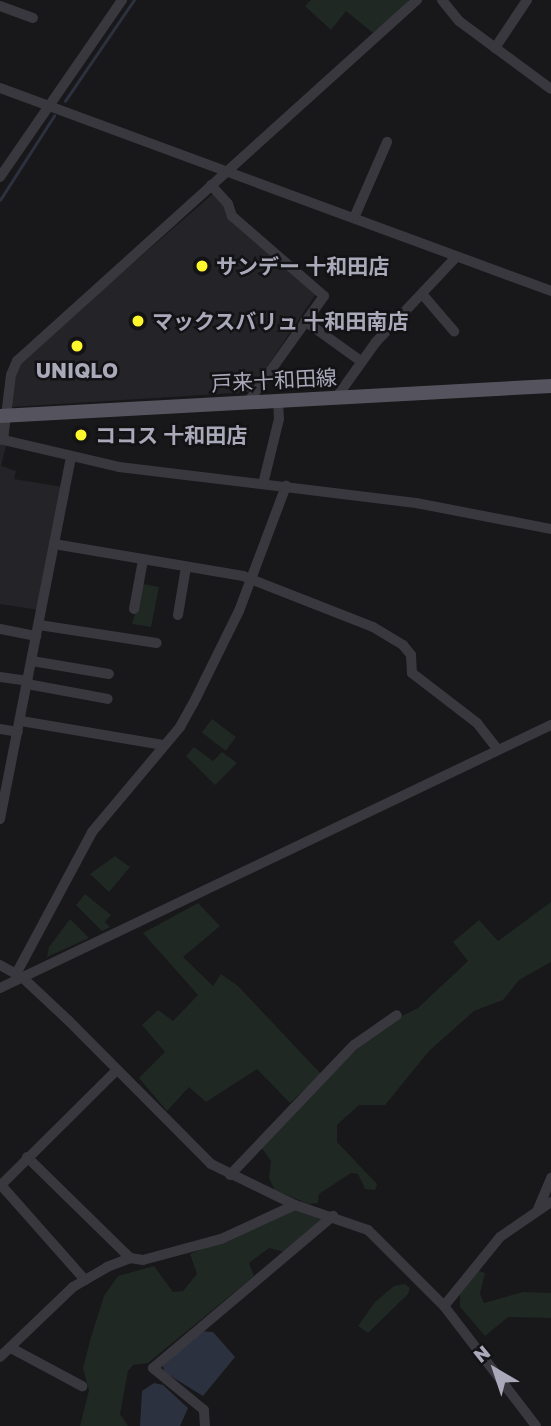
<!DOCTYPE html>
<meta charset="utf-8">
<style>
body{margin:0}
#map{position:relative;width:551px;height:1426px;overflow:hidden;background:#18171a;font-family:"Golos Text","Noto Sans JP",sans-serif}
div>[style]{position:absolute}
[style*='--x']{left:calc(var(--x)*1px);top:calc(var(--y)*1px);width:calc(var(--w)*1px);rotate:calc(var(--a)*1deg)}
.built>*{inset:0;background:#242327}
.green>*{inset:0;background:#1f2823;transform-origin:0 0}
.water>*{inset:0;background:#2c313f}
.stream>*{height:2.5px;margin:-1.25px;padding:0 1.25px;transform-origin:1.25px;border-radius:1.25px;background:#2c313f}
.minor>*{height:10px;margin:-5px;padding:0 5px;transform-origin:5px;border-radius:5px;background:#39383f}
.major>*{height:14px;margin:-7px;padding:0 7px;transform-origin:7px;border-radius:7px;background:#55545e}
.dots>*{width:19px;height:19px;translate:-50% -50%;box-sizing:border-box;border:4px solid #131215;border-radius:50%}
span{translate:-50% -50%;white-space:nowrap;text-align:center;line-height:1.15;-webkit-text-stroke:5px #131215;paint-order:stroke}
.poi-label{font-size:21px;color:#a9a9ba;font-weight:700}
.left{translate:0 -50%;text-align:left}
.street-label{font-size:21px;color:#a9a9ba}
.north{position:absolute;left:460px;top:1335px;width:70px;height:70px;-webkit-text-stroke:5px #131215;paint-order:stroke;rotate:321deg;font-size:19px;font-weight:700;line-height:28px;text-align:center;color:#a9a9ba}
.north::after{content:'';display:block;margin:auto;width:24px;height:32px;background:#a9a9ba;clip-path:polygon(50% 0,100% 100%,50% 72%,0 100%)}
</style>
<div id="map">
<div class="built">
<div style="clip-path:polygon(215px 192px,316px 294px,250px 392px,11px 407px,18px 363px)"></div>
<div style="clip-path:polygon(0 444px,6px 446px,1px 466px,16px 471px,14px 479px,63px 487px,39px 610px,0 604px)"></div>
</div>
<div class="green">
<div style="clip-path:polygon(311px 0,408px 0,409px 2px,373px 33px,346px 11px,331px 30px,305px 6px)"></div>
<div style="clip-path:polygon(143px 584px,159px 587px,151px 627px,132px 624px)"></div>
<div style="left:212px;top:719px;width:30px;height:17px;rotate:37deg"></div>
<div style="clip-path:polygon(194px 747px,213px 761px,222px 752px,237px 763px,215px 785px,186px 756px)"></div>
<div style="clip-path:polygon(115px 856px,130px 867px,109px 892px,90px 874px)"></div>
<div style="clip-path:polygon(85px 894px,111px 915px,105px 922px,110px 927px,102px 931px,76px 905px)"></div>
<div style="clip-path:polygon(551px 902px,551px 962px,519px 980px,503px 1000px,474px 1011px,429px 1051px,385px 1105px,359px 1105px,337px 1125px,337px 1142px,377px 1184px,375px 1190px,365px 1189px,358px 1174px,351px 1173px,319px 1194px,318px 1203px,308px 1204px,275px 1190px,269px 1178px,271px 1161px,259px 1144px,380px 1027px,418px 1008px,468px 961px,453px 942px,479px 920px,498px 941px)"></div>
<div style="clip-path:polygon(198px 903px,220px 926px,183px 957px,213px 986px,221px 974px,238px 986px,321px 1074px,290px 1103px,257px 1069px,206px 1102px,189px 1087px,167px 1111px,139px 1078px,165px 1052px,142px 1025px,158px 1010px,173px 1021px,198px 995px,143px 933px)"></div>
<div style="clip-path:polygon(70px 919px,89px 938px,47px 957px,49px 947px)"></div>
<div style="clip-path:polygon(295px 1210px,323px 1220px,284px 1252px,269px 1248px,249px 1263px,254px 1276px,148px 1363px,133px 1365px,128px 1371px,120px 1414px,128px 1426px,80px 1426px,89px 1390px,83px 1368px,91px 1337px,104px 1296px,118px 1276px,154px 1266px,173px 1292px,183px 1291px,197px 1274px,190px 1254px)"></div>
<div style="clip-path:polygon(476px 1270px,485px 1273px,480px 1294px,484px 1303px,523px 1292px,551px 1293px,551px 1318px,508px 1317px,485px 1336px,460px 1307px,460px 1294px)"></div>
<div style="clip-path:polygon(405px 1284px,410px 1288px,408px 1294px,368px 1333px,358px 1326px,375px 1302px,394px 1286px)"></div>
</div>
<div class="water">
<div style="clip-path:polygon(201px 1331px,213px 1332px,235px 1357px,203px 1396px,164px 1372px,163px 1366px)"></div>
<div style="clip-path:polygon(154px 1383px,163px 1385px,188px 1408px,180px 1426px,140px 1426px,142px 1391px)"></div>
</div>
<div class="stream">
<div style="--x:65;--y:101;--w:122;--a:-55.7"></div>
<div style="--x:0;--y:200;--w:100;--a:-57.3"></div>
</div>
<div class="minor">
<div style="--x:442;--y:0;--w:27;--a:51"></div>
<div style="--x:459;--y:21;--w:114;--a:36.5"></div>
<div style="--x:0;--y:6;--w:35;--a:20"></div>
<div style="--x:495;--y:48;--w:58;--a:-56.3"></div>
<div style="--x:0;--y:88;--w:587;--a:20.22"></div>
<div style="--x:0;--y:177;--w:215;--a:-55.4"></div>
<div style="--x:211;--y:185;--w:25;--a:48"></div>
<div style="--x:228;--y:204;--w:13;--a:72"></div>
<div style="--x:232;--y:216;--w:122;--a:41"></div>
<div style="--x:324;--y:296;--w:130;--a:125.6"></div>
<div style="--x:354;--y:218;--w:83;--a:-66.5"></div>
<div style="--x:423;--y:295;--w:48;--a:49.3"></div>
<div style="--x:305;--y:321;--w:70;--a:35.7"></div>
<div style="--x:336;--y:398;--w:69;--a:-54.5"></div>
<div style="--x:376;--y:342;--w:117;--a:-46.7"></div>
<div style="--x:0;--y:439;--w:122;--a:13.2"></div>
<div style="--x:119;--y:467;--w:299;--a:6.9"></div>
<div style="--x:416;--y:503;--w:137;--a:10.9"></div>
<div style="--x:3;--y:440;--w:65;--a:-83"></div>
<div style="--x:11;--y:375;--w:15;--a:-67"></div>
<div style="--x:17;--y:361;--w:539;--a:-42.07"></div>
<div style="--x:263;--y:484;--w:67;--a:-76.2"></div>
<div style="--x:279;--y:419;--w:18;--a:-93"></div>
<div style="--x:54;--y:544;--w:192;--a:9.6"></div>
<div style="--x:243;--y:576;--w:140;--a:21.4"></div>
<div style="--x:373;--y:627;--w:35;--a:31"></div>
<div style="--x:403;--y:645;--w:13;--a:51"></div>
<div style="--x:411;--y:655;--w:18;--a:87"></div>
<div style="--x:412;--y:673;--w:82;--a:37.6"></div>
<div style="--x:477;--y:723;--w:34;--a:52"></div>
<div style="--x:134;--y:609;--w:50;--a:-79.6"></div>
<div style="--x:178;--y:615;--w:49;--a:-80.5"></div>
<div style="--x:39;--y:625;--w:119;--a:8.7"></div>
<div style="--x:0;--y:629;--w:37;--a:11"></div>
<div style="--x:32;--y:661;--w:78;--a:9.6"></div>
<div style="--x:0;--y:677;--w:28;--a:8"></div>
<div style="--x:27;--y:684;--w:82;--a:10.5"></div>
<div style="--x:21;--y:721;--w:144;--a:9.6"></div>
<div style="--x:0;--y:729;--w:18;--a:9"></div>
<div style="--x:0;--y:819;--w:369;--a:-78.9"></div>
<div style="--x:0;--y:965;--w:25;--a:29"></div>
<div style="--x:22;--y:977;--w:63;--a:43.1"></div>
<div style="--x:68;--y:1020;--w:203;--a:45.2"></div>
<div style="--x:211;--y:1164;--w:93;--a:26"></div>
<div style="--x:295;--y:1205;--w:77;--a:18.9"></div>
<div style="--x:368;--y:1230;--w:107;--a:45"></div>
<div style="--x:444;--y:1306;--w:151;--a:52.5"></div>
<div style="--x:16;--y:974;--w:161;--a:-61.8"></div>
<div style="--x:92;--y:832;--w:137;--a:-50"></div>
<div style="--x:180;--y:727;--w:26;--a:-61"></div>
<div style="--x:193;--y:704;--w:104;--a:-63.7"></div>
<div style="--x:239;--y:611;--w:134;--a:-69.4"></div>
<div style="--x:0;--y:988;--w:611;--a:-25.52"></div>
<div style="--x:27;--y:1157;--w:144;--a:44.4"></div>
<div style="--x:230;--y:1175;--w:180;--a:-46.4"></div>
<div style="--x:354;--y:1045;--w:52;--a:-34.9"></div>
<div style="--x:1;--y:1185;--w:127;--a:48.5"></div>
<div style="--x:0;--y:1186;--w:165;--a:-44.8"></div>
<div style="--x:538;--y:1209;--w:34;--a:-67"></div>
<div style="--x:444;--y:1306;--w:89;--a:-50.9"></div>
<div style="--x:500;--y:1237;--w:62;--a:-34.5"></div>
<div style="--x:11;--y:1348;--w:81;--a:28.2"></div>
<div style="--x:0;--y:1357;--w:101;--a:-43.8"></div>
<div style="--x:73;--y:1287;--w:39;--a:-30"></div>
<div style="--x:107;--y:1267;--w:25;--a:-21"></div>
<div style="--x:130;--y:1258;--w:13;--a:9"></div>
<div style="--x:143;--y:1260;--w:81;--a:-15.1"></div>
<div style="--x:221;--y:1239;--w:81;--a:-24.7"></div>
<div style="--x:205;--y:1426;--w:16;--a:-94"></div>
<div style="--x:204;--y:1410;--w:66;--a:-140.5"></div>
<div style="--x:153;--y:1368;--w:236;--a:-40.2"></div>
</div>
<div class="major">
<div style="--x:0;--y:416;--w:552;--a:-3.12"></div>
</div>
<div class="dots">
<div style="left:202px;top:266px;background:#fdf62d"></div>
<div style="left:138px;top:321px;background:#fdf62d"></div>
<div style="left:77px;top:346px;background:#fdf62d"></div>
<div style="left:81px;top:435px;background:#fdf62d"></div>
</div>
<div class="poi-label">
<span class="left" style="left:216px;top:266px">サンデー 十和田店</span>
<span class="left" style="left:152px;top:321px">マックスバリュ 十和田南店</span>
<span style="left:77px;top:370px">UNIQLO</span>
<span class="left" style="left:95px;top:435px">ココス 十和田店</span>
</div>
<div class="street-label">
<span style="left:274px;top:380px;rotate:-3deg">戸来十和田線</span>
</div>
<div class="north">N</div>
</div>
